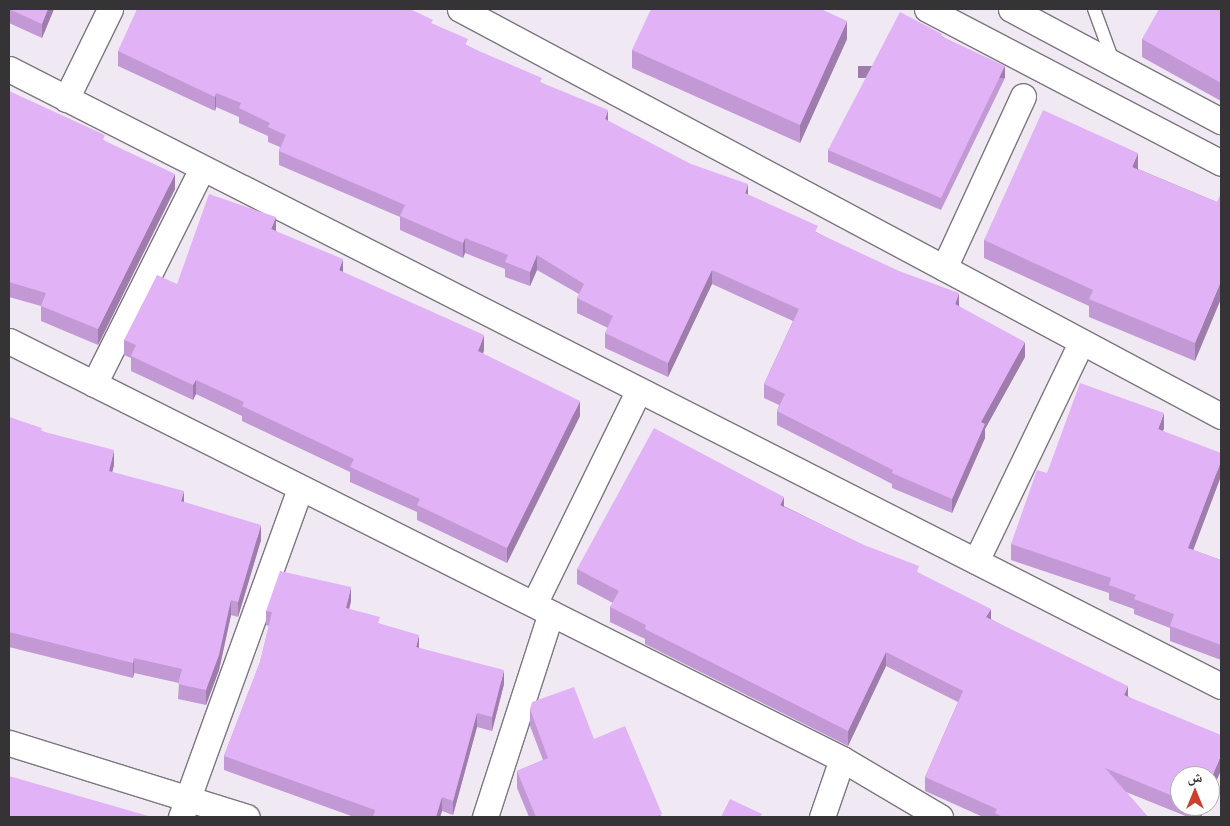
<!DOCTYPE html>
<meta charset="utf-8">
<style>
body{margin:0}
#map{position:relative;width:1230px;height:826px;overflow:hidden;background:#f0e9f3;font-family:Lato,"Noto Naskh Arabic",sans-serif}
div>[style]{position:absolute}
[style*='--x']{left:calc(var(--x)*1px);top:calc(var(--y)*1px);width:calc(var(--w)*1px);rotate:calc(var(--a)*1deg)}
.roads{filter:drop-shadow(1px 0 #7c767e) drop-shadow(-1px 0 #7c767e) drop-shadow(0 1px #7c767e) drop-shadow(0 -1px #7c767e)}
.lane>*{height:12px;margin:-6px;padding:0 6px;transform-origin:6px;border-radius:6px;background:#fff}
.street>*{height:25px;margin:-12.5px;padding:0 12.5px;transform-origin:12.5px;border-radius:12.5px;background:#fff}
.wall>*{inset:0;background:#c299d4}
.shaded-wall>*{inset:0;background:#9e7dac;transform-origin:0 0}
.building>*{inset:0;background:#e2b2f6}
span{translate:-50% -50%;white-space:nowrap;text-align:center;line-height:1.15;-webkit-text-stroke:4px #fff;paint-order:stroke}
.frame{position:absolute;inset:0;border:10px solid #363337;pointer-events:none}
.north{position:absolute;left:1170px;top:766px;width:50px;height:50px;box-sizing:border-box;background:#fff;border:1px solid #afadaf;border-radius:50%;rotate:0deg;font-size:14px;font-weight:700;line-height:20px;text-align:center;color:#363337}
.north::after{content:'';display:block;margin:auto;width:18px;height:22px;background:#cc3f2d;clip-path:polygon(50% 0,100% 100%,50% 72%,0 100%)}
</style>
<div id="map">
<div class="roads">
<div class="lane">
<div style="--x:1094;--y:9;--w:55;--a:69.9"></div>
</div>
<div class="street">
<div style="--x:460;--y:9;--w:863;--a:28.14"></div>
<div style="--x:927;--y:9;--w:332;--a:27.6"></div>
<div style="--x:1011;--y:9;--w:238;--a:28.1"></div>
<div style="--x:9;--y:69;--w:1360;--a:26.98"></div>
<div style="--x:66;--y:99;--w:100;--a:-63.9"></div>
<div style="--x:944;--y:268;--w:189;--a:-65.3"></div>
<div style="--x:9;--y:341;--w:932;--a:26.65"></div>
<div style="--x:842;--y:759;--w:114;--a:30.6"></div>
<div style="--x:94;--y:384;--w:241;--a:-63.4"></div>
<div style="--x:976;--y:561;--w:242;--a:-64.3"></div>
<div style="--x:534;--y:604;--w:238;--a:-63.9"></div>
<div style="--x:9;--y:743;--w:249;--a:17.3"></div>
<div style="--x:181;--y:817;--w:350;--a:-70.1"></div>
<div style="--x:485;--y:817;--w:214;--a:-72.1"></div>
<div style="--x:822;--y:817;--w:61;--a:-71"></div>
</div>
</div>
<div class="wall">
<div style="clip-path:polygon(9px 9px,54px 9px,42px 38px,9px 23px)"></div>
<div style="clip-path:polygon(1221px 9px,1221px 101px,1142px 57px,1142px 39px)"></div>
<div style="clip-path:polygon(433px 24px,468px 46px,542px 83px,608px 121px,748px 195px,818px 233px,959px 306px,1025px 357px,985px 429px,985px 438px,952px 513px,892px 488px,892px 484px,777px 425px,777px 411px,779px 405px,764px 398px,764px 384px,793px 321px,712px 284px,668px 377px,605px 348px,605px 333px,608px 328px,577px 313px,577px 298px,579px 294px,537px 270px,530px 286px,505px 277px,505px 269px,465px 253px,463px 258px,400px 230px,400px 217px,279px 165px,279px 151px,280px 147px,268px 142px,268px 136px,239px 123px,239px 117px,216px 107px,215px 111px,118px 66px,118px 51px)"></div>
<div style="clip-path:polygon(942px 36px,1005px 78px,941px 210px,828px 162px,828px 150px)"></div>
<div style="clip-path:polygon(847px 39px,800px 143px,632px 68px,632px 50px)"></div>
<div style="clip-path:polygon(9px 91px,105px 141px,175px 189px,98px 345px,41px 321px,41px 306px,9px 297px)"></div>
<div style="clip-path:polygon(1138px 169px,1217px 202px,1195px 361px,1089px 317px,1089px 306px,984px 258px,984px 240px)"></div>
<div style="clip-path:polygon(276px 231px,343px 273px,484px 350px,483px 354px,580px 416px,507px 563px,417px 520px,417px 512px,350px 482px,350px 472px,242px 421px,242px 416px,196px 394px,193px 400px,131px 371px,131px 358px,124px 355px,124px 340px,177px 284px)"></div>
<div style="clip-path:polygon(9px 417px,42px 431px,114px 465px,112px 472px,184px 502px,261px 540px,238px 617px,231px 615px,219px 670px,206px 705px,178px 699px,179px 683px,134px 673px,133px 678px,9px 647px)"></div>
<div style="clip-path:polygon(1164px 428px,1163px 431px,1221px 476px,1193px 550px,1221px 560px,1221px 660px,1170px 641px,1170px 628px,1134px 614px,1134px 609px,1109px 600px,1109px 593px,1011px 560px,1011px 544px,1047px 473px)"></div>
<div style="clip-path:polygon(784px 506px,919px 573px,991px 619px,1128px 696px,1221px 770px,1210px 796px,1210px 776px,1180px 776px,1180px 806px,1206px 806px,1201px 817px,1188px 817px,1126px 792px,1148px 817px,983px 817px,925px 791px,925px 777px,958px 702px,886px 666px,848px 746px,645px 644px,645px 639px,610px 622px,610px 607px,613px 603px,577px 584px,577px 569px)"></div>
<div style="clip-path:polygon(351px 601px,349px 609px,380px 624px,419px 648px,504px 684px,492px 731px,477px 727px,453px 815px,442px 811px,440px 817px,354px 817px,224px 770px,224px 756px,260px 662px,269px 626px,266px 625px,266px 611px)"></div>
<div style="clip-path:polygon(530px 709px,594px 739px,662px 817px,529px 817px,517px 788px,517px 771px,543px 760px,530px 726px)"></div>
</div>
<div class="shaded-wall">
<div style="clip-path:polygon(48px 9px,54px 9px,42px 38px,42px 24px)"></div>
<div style="clip-path:polygon(847px 21px,847px 39px,800px 143px,800px 125px)"></div>
<div style="left:1005px;top:66px;width:12px;height:147px;rotate:90deg"></div>
<div style="clip-path:polygon(216px 93px,216px 107px,215px 111px,215px 97px)"></div>
<div style="clip-path:polygon(608px 110px,608px 125px,605px 119px)"></div>
<div style="clip-path:polygon(1138px 153px,1138px 172px,1132px 167px)"></div>
<div style="clip-path:polygon(175px 174px,175px 189px,98px 345px,98px 329px)"></div>
<div style="clip-path:polygon(748px 184px,748px 198px,745px 193px)"></div>
<div style="clip-path:polygon(276px 217px,276px 232px,271px 229px)"></div>
<div style="clip-path:polygon(465px 238px,465px 253px,463px 258px,463px 243px)"></div>
<div style="clip-path:polygon(537px 255px,537px 270px,530px 286px,530px 272px)"></div>
<div style="clip-path:polygon(343px 259px,343px 274px,339px 270px)"></div>
<div style="clip-path:polygon(712px 270px,712px 284px,668px 377px,668px 363px)"></div>
<div style="clip-path:polygon(1221px 281px,1221px 299px,1195px 361px,1195px 343px)"></div>
<div style="clip-path:polygon(959px 293px,959px 308px,955px 304px)"></div>
<div style="clip-path:polygon(484px 335px,484px 350px,478px 366px,478px 351px)"></div>
<div style="clip-path:polygon(1025px 342px,1025px 357px,985px 429px,985px 438px,952px 513px,952px 499px,981px 422px)"></div>
<div style="clip-path:polygon(196px 380px,196px 394px,193px 400px,193px 385px)"></div>
<div style="clip-path:polygon(580px 401px,580px 416px,507px 563px,507px 548px)"></div>
<div style="clip-path:polygon(1164px 413px,1164px 428px,1158px 445px,1158px 429px)"></div>
<div style="clip-path:polygon(114px 450px,114px 465px,109px 486px,109px 471px)"></div>
<div style="clip-path:polygon(1221px 461px,1221px 476px,1188px 564px,1188px 548px)"></div>
<div style="clip-path:polygon(184px 491px,184px 506px,181px 501px)"></div>
<div style="clip-path:polygon(784px 497px,784px 512px,780px 505px)"></div>
<div style="clip-path:polygon(261px 525px,261px 540px,238px 617px,238px 602px)"></div>
<div style="clip-path:polygon(351px 587px,351px 601px,346px 622px,346px 608px)"></div>
<div style="clip-path:polygon(231px 600px,231px 615px,219px 670px,206px 705px,206px 690px)"></div>
<div style="clip-path:polygon(991px 609px,991px 624px,986px 617px)"></div>
<div style="clip-path:polygon(419px 635px,419px 649px,416px 647px)"></div>
<div style="clip-path:polygon(886px 652px,886px 666px,848px 746px,848px 731px)"></div>
<div style="clip-path:polygon(134px 658px,134px 673px,133px 678px,133px 663px)"></div>
<div style="clip-path:polygon(504px 670px,504px 684px,492px 731px,492px 717px)"></div>
<div style="clip-path:polygon(1128px 686px,1128px 700px,1124px 695px)"></div>
<div style="clip-path:polygon(477px 713px,477px 727px,453px 815px,453px 801px)"></div>
<div style="clip-path:polygon(1221px 755px,1221px 770px,1210px 796px,1210px 782px)"></div>
<div style="clip-path:polygon(442px 797px,442px 811px,440px 817px,436px 817px)"></div>
<div style="clip-path:polygon(1200px 806px,1206px 806px,1201px 817px,1199px 817px)"></div>
</div>
<div class="building">
<div style="clip-path:polygon(9px 9px,48px 9px,42px 24px)"></div>
<div style="clip-path:polygon(137px 9px,410px 9px,433px 20px,431px 23px,468px 39px,465px 45px,542px 78px,540px 82px,608px 110px,605px 119px,691px 164px,748px 184px,745px 193px,818px 226px,815px 232px,899px 271px,959px 293px,955px 304px,1025px 342px,981px 422px,985px 424px,952px 499px,892px 473px,893px 470px,777px 411px,785px 394px,764px 384px,799px 309px,712px 270px,668px 363px,605px 333px,613px 316px,577px 298px,584px 284px,537px 255px,530px 272px,505px 262px,508px 255px,465px 238px,463px 243px,400px 216px,405px 205px,279px 151px,286px 135px,268px 127px,270px 123px,239px 108px,241px 103px,216px 93px,215px 97px,118px 51px)"></div>
<div style="clip-path:polygon(651px 9px,821px 9px,847px 21px,800px 125px,632px 50px)"></div>
<div style="clip-path:polygon(1159px 9px,1221px 9px,1221px 83px,1142px 39px)"></div>
<div style="clip-path:polygon(900px 12px,942px 34px,941px 36px,1005px 66px,941px 198px,828px 150px)"></div>
<div style="clip-path:polygon(9px 91px,105px 135px,103px 140px,175px 174px,98px 329px,41px 306px,46px 293px,9px 282px)"></div>
<div style="clip-path:polygon(1043px 110px,1138px 153px,1132px 167px,1217px 202px,1221px 193px,1221px 281px,1195px 343px,1089px 299px,1093px 290px,984px 240px)"></div>
<div style="clip-path:polygon(209px 194px,276px 217px,271px 229px,343px 259px,339px 270px,484px 335px,478px 351px,580px 401px,507px 548px,417px 505px,420px 499px,350px 467px,354px 459px,242px 406px,244px 402px,196px 380px,193px 385px,131px 356px,136px 345px,124px 340px,157px 275px,177px 284px)"></div>
<div style="clip-path:polygon(1080px 383px,1164px 413px,1158px 429px,1221px 453px,1221px 461px,1188px 548px,1221px 560px,1221px 645px,1170px 626px,1174px 614px,1134px 599px,1136px 595px,1109px 585px,1111px 578px,1011px 544px,1037px 470px,1047px 473px)"></div>
<div style="clip-path:polygon(9px 417px,42px 428px,41px 431px,114px 450px,109px 471px,184px 491px,181px 501px,261px 525px,238px 602px,231px 600px,219px 655px,206px 690px,178px 684px,182px 669px,134px 658px,133px 663px,9px 632px)"></div>
<div style="clip-path:polygon(654px 428px,784px 497px,780px 505px,864px 545px,919px 566px,917px 572px,991px 609px,986px 617px,1128px 686px,1124px 695px,1221px 735px,1221px 755px,1210px 782px,1210px 776px,1180px 776px,1180px 799px,1105px 768px,1148px 817px,1003px 817px,995px 813px,997px 809px,925px 777px,963px 691px,886px 652px,848px 731px,645px 629px,646px 625px,610px 607px,619px 591px,577px 569px)"></div>
<div style="clip-path:polygon(280px 571px,351px 587px,346px 608px,380px 617px,378px 623px,419px 635px,416px 647px,504px 670px,492px 717px,477px 713px,453px 801px,442px 797px,436px 817px,373px 817px,375px 810px,224px 756px,260px 662px,272px 612px,266px 611px)"></div>
<div style="clip-path:polygon(574px 687px,594px 739px,625px 726px,662px 814px,655px 817px,536px 817px,517px 771px,548px 758px,530px 709px,532px 702px)"></div>
<div style="clip-path:polygon(9px 776px,152px 817px,154px 817px,9px 817px)"></div>
<div style="clip-path:polygon(730px 799px,762px 814px,760px 817px,721px 817px)"></div>
</div>
<div class="frame"></div>
<div class="north">ش</div>
</div>
